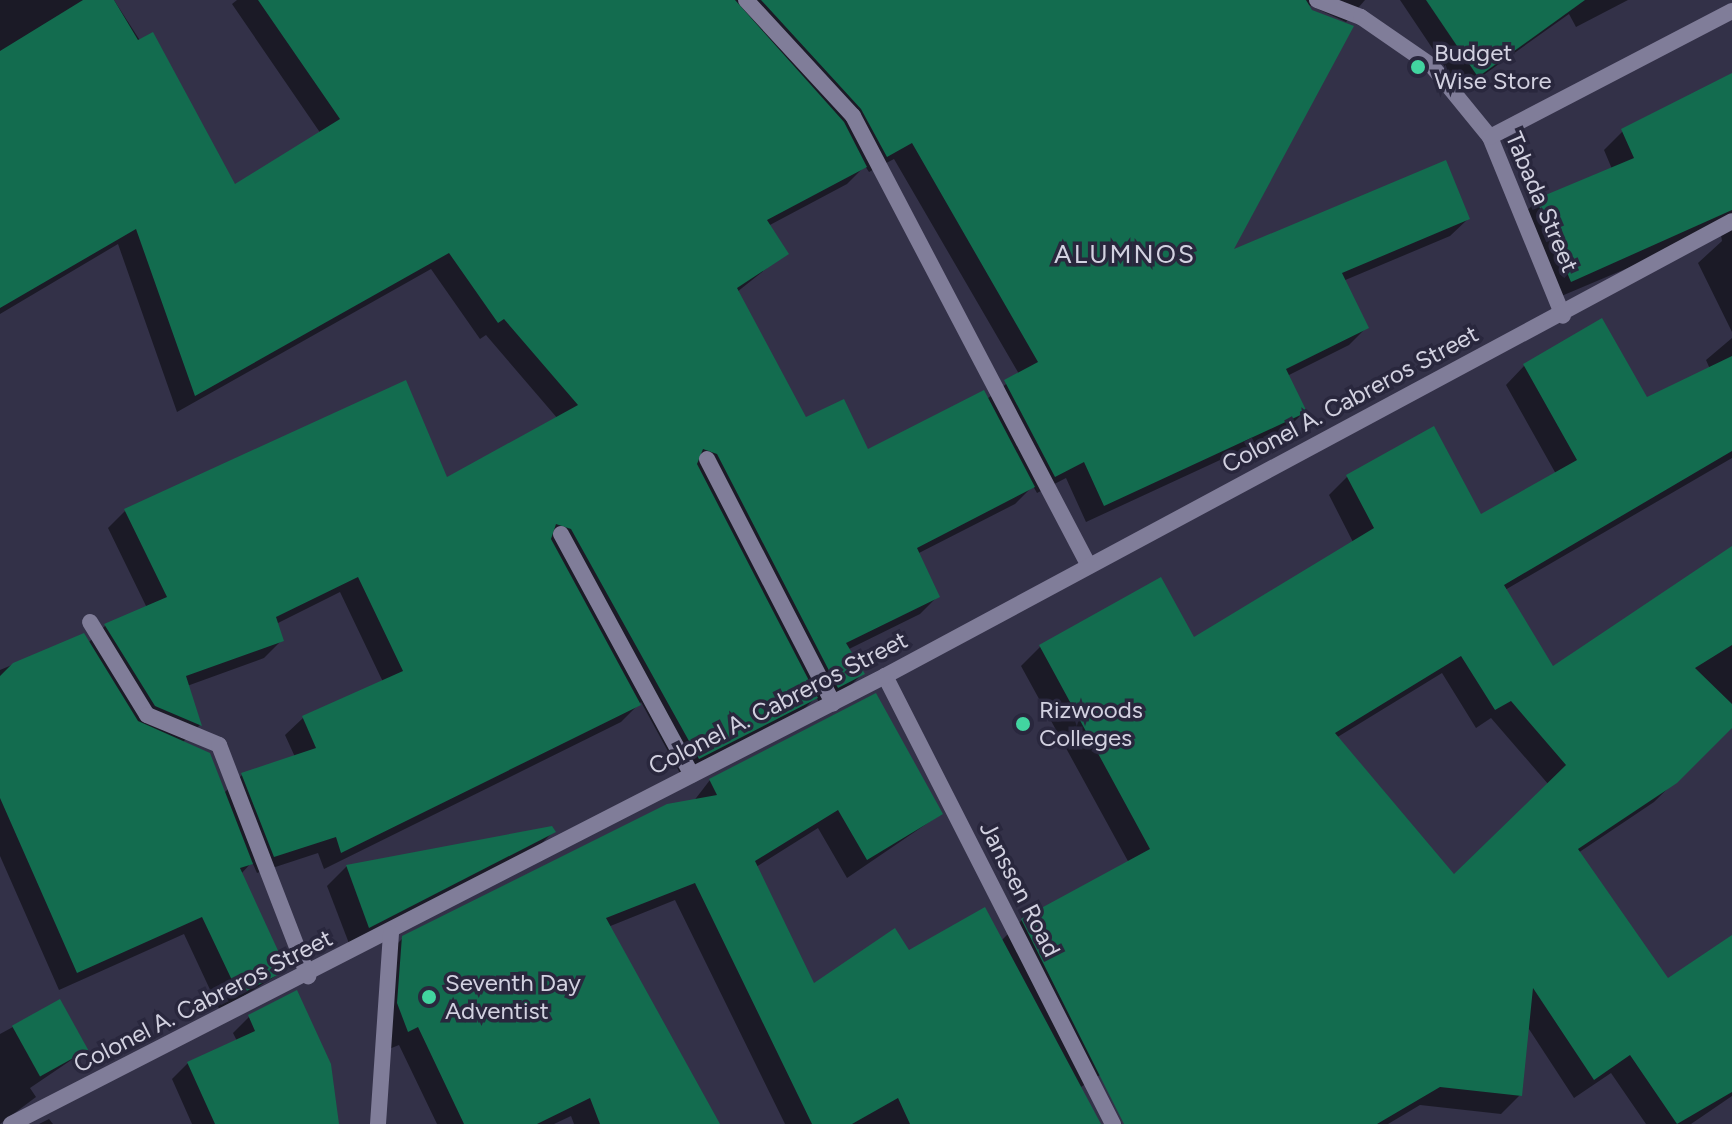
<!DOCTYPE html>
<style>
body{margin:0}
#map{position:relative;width:1732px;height:1124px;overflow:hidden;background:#333148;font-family:Figtree,sans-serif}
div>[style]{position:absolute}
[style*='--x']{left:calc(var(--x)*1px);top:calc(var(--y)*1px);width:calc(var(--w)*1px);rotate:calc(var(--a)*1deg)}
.shadow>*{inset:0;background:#0007}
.building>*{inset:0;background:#136c4f;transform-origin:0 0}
.lane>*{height:16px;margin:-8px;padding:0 8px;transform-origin:8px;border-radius:8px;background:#807d99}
.street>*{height:16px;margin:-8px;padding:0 8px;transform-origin:8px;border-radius:8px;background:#807d99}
.dots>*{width:22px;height:22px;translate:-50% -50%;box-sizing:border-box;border:4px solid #29273d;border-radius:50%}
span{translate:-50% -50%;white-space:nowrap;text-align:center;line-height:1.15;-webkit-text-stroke:7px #29273d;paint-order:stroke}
.poi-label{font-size:24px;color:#d2d1e0}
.left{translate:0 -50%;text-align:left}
.street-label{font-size:24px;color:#d2d1e0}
.neighbourhood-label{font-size:26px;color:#d2d1e0;letter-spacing:2px}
</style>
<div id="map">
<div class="shadow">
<div style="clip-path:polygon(evenodd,0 0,114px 0,234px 187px,321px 134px,232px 4px,237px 0,1202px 0,1229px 253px,1468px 219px,1450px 236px,1343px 281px,1367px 327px,1349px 345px,1287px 376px,1305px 411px,1287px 429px,1086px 522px,1066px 478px,1037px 493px,1033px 486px,1015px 504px,917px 554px,938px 596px,920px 614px,847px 650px,862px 674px,845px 691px,820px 704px,816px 697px,798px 715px,681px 775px,641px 702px,621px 722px,324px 869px,318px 853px,257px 873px,252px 862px,241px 874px,285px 970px,220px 1011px,184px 934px,59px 990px,0 856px,0 670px,83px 635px,88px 643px,105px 626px,147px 608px,108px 528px,125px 511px,446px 480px,558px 419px,486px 335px,480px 339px,431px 269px,177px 412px,118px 244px,0 314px,0 0,894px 159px,1019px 374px,987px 399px,868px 452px,805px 420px,737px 292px,786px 253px,768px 226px,847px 184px,865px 166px,869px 172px,894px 159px,0 0,340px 592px,383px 682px,303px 718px,285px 735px,295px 757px,243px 774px,224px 793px,182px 743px,200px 725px,187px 686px,264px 658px,282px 640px,276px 624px,340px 592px)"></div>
<div style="clip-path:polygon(1298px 0,1365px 0,1346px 22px)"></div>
<div style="clip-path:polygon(1400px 0,1628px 0,1576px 27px,1569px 14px,1461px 91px)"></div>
<div style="clip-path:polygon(1732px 76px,1732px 332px,1698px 263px,1722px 241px,1720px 229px,1552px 300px,1518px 219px,1537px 201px,1612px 169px,1604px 150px,1623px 131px)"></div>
<div style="clip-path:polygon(evenodd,1732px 338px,1732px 458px,1505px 590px,1553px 669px,1732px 548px,1732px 726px,1654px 802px,1578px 853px,1668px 980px,1732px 938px,1732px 1096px,1691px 1124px,1646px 1124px,1611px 1073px,1574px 1098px,1527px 1026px,1520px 1095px,1501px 1114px,1420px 1105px,1388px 1124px,1128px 1124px,1100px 1075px,1022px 1124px,785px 1124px,675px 900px,608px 927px,717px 1124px,574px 1124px,571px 1116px,554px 1124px,437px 1124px,399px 1045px,389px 1049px,384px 957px,403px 938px,693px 802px,710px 780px,941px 814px,847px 878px,818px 828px,756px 867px,813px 986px,909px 952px,1001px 941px,1022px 920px,1129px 863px,1021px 666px,1040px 647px,1193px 639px,1353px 542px,1329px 495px,1348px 476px,1480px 517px,1556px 474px,1506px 385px,1524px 366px,1646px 400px,1710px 369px,1706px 360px,1732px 338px,1442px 673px,1476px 728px,1491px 718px,1549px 785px,1454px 877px,1336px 738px,1442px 673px)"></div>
<div style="clip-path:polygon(553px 832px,534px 851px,350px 946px,327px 886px,347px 866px)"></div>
<div style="clip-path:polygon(59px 1002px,86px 1050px,30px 1088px,36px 1097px,0 1124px,0 1034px)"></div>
<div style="clip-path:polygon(249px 1017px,335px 1124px,192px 1124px,172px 1079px,188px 1063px,237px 1041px,233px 1033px)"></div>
<div style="clip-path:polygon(49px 1119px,53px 1124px,39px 1124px)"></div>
</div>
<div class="building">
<div style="clip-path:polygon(83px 0,114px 0,138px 40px,153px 32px,235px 184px,340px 119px,258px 0,735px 0,844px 122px,867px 167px,767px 220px,789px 254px,737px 288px,806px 417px,844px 399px,868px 449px,984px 390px,1035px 487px,917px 548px,940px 597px,846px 643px,865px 674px,838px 688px,717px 454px,703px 449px,697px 464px,818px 698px,699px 759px,571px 529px,556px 524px,551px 539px,641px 705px,341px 853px,336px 837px,274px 857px,241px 773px,316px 748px,302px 716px,403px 671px,358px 577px,276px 617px,284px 641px,186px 676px,202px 726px,155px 706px,104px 624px,167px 597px,124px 509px,406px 380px,447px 477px,578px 405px,504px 319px,498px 323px,449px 253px,195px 396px,136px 229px,0 308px,0 51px)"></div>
<div style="clip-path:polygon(761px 0,1306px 0,1312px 10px,1354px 26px,1234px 249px,1446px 160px,1470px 219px,1342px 273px,1369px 328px,1286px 369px,1307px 412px,1104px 506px,1084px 462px,1055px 477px,1004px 380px,1038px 362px,912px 143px,887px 157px,861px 109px)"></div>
<div style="clip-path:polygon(1426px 0,1585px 0,1478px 77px)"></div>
<div style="clip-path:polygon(1732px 73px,1732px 210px,1571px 282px,1536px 199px,1634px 158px,1621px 129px)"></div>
<div style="clip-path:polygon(evenodd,1602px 318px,1647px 397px,1732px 356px,1732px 451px,1504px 585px,1553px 666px,1732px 546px,1732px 645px,1695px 668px,1732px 704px,1732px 728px,1677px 783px,1578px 849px,1668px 978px,1732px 935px,1732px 1092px,1677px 1124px,1630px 1055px,1594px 1080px,1533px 988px,1522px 1096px,1440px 1087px,1377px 1124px,1124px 1124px,1021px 919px,1150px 849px,1039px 645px,1161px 577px,1194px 637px,1374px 528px,1346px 475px,1434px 426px,1481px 514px,1577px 460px,1523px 364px,1602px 318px,1461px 656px,1495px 710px,1511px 701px,1566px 765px,1454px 874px,1335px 733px,1461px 656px)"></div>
<div style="clip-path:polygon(84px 633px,138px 721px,210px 753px,253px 864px,240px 868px,287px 970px,239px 995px,202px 917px,77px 973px,0 798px,0 676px,13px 663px)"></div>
<div style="clip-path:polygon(876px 693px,943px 814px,867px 860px,838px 810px,755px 861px,814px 983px,895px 928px,909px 950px,985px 907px,1101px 1124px,910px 1124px,898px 1098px,852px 1124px,812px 1124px,695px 883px,606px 918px,720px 1124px,600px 1124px,590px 1098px,537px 1124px,464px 1124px,418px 1027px,408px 1032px,397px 1003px,402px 936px,667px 804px,717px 795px,709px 779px)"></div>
<div style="clip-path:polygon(552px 826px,556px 832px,369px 928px,346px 865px)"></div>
<div style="clip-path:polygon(297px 990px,331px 1064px,339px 1124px,215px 1124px,187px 1062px,255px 1031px,248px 1015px)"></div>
<div style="left:60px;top:999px;width:58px;height:55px;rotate:61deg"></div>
</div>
<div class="lane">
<div style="--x:707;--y:459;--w:275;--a:62.7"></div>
<div style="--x:561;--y:534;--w:274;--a:61.5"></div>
</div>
<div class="street">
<div style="--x:746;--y:0;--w:158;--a:47.3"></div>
<div style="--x:853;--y:116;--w:508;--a:62.33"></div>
<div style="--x:1317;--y:0;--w:47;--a:21.1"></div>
<div style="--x:1361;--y:17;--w:86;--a:34.6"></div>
<div style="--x:1432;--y:66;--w:92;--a:50.8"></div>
<div style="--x:1490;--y:137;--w:193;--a:67.8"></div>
<div style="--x:1490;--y:137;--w:273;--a:-27.5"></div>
<div style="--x:90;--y:622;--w:109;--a:58.5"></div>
<div style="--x:147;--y:715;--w:78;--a:22.6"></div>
<div style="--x:219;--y:745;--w:248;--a:68.9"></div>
<div style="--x:885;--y:676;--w:503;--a:63.03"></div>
<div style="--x:11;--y:1124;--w:982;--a:-27.14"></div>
<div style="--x:885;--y:676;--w:961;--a:-28.24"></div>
<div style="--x:378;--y:1124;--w:191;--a:-86.1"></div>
</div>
<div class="dots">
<div style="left:1418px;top:67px;background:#42d4a0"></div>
<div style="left:1023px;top:724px;background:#42d4a0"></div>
<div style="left:429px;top:997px;background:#42d4a0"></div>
</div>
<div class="poi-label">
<span class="left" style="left:1434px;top:67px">Budget<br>Wise Store</span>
<span class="left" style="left:1039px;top:724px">Rizwoods<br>Colleges</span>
<span class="left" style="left:445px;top:997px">Seventh Day<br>Adventist</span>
</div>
<div class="street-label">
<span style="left:1542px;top:202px;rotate:67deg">Tabada Street</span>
<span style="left:1350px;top:399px;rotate:-28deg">Colonel A. Cabreros Street</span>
<span style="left:778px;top:703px;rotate:-27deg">Colonel A. Cabreros Street</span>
<span style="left:1020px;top:889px;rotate:63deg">Janssen Road</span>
<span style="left:203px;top:1001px;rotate:-27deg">Colonel A. Cabreros Street</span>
</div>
<div class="neighbourhood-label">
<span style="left:1125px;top:255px">ALUMNOS</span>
</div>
</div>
